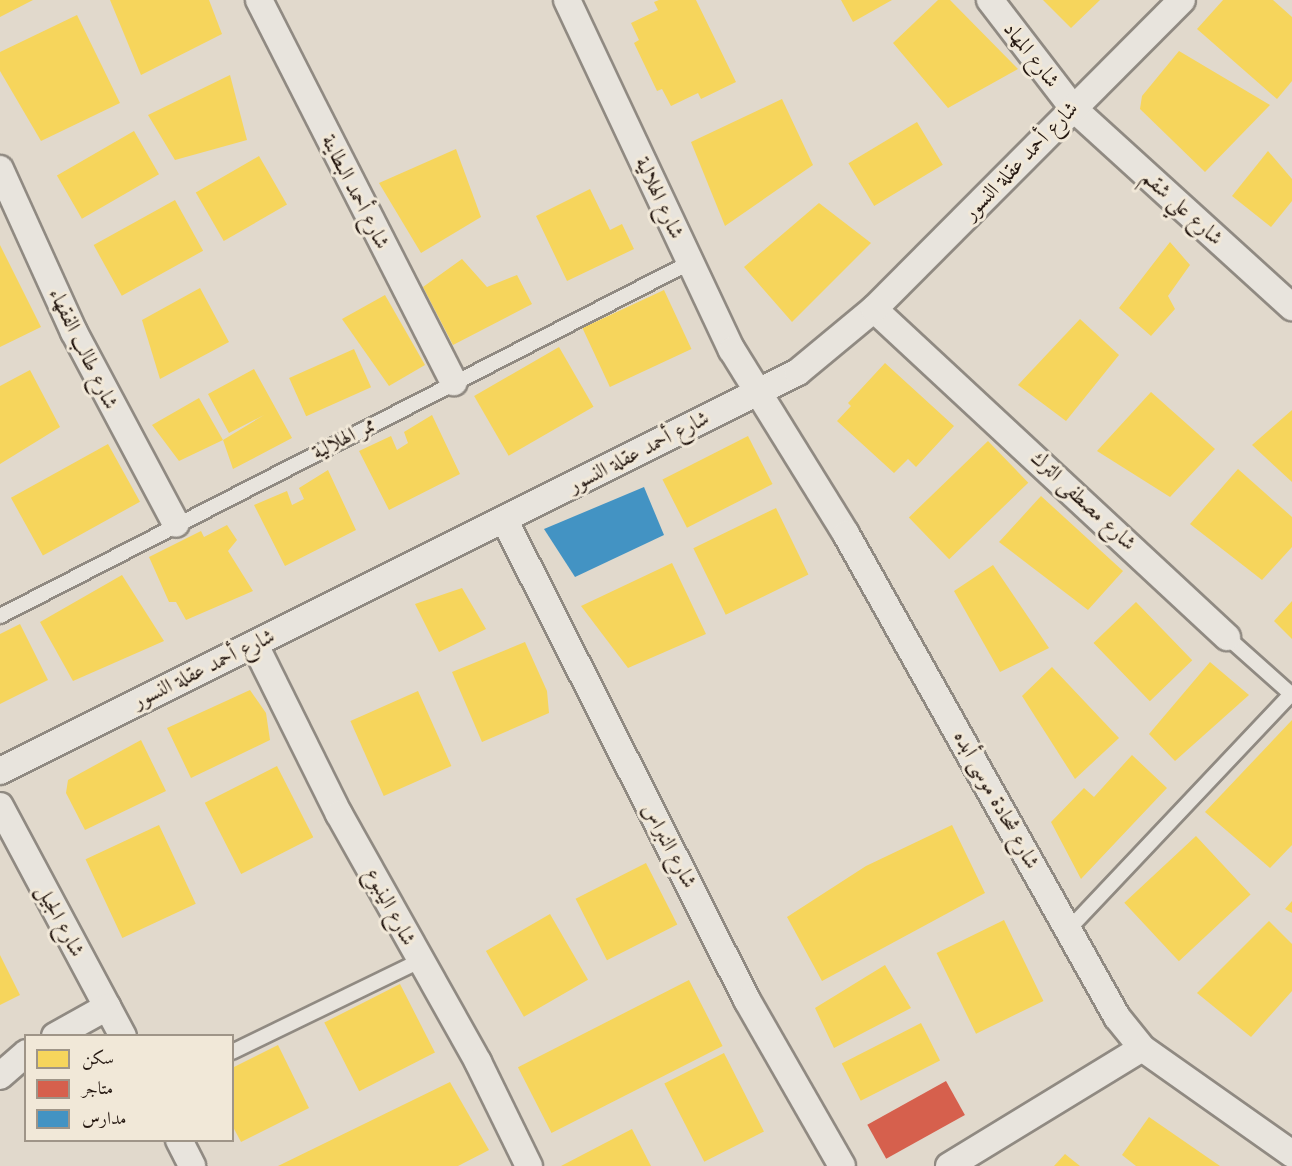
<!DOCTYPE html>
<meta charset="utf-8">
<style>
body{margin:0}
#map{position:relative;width:1292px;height:1166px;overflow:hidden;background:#e1d9cc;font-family:Cardo,Amiri,serif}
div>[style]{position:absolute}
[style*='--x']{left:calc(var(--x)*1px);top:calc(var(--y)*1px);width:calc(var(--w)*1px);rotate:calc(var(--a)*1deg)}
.homes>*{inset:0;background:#f6d55c;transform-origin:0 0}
.shops>*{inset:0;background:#d6604d;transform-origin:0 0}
.schools>*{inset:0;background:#4393c3}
.roads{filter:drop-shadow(2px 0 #908a82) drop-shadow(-2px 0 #908a82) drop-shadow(0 2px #908a82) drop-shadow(0 -2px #908a82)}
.service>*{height:14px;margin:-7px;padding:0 7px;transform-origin:7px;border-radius:7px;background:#e8e4dd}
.minor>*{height:26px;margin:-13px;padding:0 13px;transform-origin:13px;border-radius:13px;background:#e8e4dd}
span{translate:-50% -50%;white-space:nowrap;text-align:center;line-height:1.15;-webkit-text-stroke:6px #f1e8d8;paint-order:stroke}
.street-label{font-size:21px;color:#251811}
.legend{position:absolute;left:24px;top:1034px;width:210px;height:108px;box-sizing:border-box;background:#f1e8d8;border:2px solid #9f9588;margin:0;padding:8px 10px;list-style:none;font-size:18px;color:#251811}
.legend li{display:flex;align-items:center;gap:12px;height:30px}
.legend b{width:30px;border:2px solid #9f9588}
</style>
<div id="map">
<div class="homes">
<div style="clip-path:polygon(0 0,33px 0,0 17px)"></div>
<div style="clip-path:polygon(110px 0,209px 0,222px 34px,141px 75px)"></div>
<div style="clip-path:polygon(659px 0,696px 0,736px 82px,701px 99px,698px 93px,671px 106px,662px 89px,657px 91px,634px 43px,639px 40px,631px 23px,658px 10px,654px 2px)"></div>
<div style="clip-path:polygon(841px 0,892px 0,853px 22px)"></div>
<div style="clip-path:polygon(938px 0,950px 0,1018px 69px,948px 108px,893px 43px)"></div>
<div style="clip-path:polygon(1043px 0,1100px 0,1071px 28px)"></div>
<div style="clip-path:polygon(1223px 0,1273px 0,1292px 17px,1292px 81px,1277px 99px,1197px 29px)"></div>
<div style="clip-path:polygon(77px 15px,120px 103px,41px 141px,0 71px,0 52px)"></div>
<div style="clip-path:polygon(1179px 51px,1270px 105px,1205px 172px,1140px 109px,1142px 96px)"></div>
<div style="clip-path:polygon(230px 75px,247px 140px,175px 160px,148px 115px)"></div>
<div style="clip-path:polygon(782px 99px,813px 165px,725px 226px,691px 142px)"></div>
<div style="left:917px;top:122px;width:50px;height:80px;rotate:59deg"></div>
<div style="left:134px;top:131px;width:50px;height:89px;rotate:60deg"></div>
<div style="clip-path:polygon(456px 149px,481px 217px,421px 253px,379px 183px)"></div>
<div style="clip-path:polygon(1268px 151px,1292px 179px,1292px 201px,1271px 227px,1232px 196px)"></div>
<div style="left:259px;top:156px;width:56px;height:73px;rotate:60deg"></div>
<div style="clip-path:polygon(590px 189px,610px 230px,622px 224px,634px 249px,567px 281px,536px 216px)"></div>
<div style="left:175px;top:200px;width:58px;height:93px;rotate:61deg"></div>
<div style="clip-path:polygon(819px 203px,871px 243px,792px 322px,744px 267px)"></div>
<div style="clip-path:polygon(1170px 242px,1190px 265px,1168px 296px,1175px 309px,1151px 336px,1119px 308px)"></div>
<div style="clip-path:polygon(0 245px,41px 327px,0 347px)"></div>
<div style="clip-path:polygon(462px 259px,487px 287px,517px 275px,532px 304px,453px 345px,423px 287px)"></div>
<div style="clip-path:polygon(200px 288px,229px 342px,160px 379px,142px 320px)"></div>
<div style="left:664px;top:290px;width:65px;height:90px;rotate:65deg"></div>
<div style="clip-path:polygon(385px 295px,425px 365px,389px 386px,342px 319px)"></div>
<div style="clip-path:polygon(1080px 319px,1119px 355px,1066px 421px,1018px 385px)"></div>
<div style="left:559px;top:347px;width:69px;height:98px;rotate:60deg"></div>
<div style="left:354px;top:349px;width:42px;height:71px;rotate:66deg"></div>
<div style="clip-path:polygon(885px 363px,954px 426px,916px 467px,908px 459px,894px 473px,837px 421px,851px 406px,848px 403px)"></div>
<div style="clip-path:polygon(254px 369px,292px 438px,233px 469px,223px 440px,264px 415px,229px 433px,208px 394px)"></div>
<div style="clip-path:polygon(30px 370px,60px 427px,0 464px,0 386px)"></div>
<div style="clip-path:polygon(1151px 392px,1215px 449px,1170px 497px,1097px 451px)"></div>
<div style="clip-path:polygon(199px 398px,223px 440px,179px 461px,152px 425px)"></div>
<div style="clip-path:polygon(1292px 410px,1292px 482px,1252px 445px)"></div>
<div style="clip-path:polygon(432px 415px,460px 474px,389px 510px,359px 451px,391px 436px,397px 450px,408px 443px,404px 432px)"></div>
<div style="left:748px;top:436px;width:54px;height:96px;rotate:63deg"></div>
<div style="left:988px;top:441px;width:58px;height:110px;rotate:46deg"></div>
<div style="left:108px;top:444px;width:66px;height:111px;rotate:61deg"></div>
<div style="clip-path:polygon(1238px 469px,1292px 517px,1292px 547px,1262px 580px,1190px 524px)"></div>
<div style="clip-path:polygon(328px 470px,356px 530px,285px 566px,254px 505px,287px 491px,292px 505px,304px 499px,299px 488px)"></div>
<div style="clip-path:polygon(1041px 496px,1123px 571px,1088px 610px,999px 542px)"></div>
<div style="left:776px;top:508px;width:74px;height:92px;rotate:64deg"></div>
<div style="clip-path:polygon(227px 525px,237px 540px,228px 551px,253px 591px,186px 620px,176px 602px,169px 602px,149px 557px,201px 531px,204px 537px)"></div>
<div style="clip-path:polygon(672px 563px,706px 634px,628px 668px,581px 606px)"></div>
<div style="clip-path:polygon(993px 565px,1049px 648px,1000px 672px,954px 591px)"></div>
<div style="clip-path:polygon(122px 575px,164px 641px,73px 681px,40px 622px)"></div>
<div style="clip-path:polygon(462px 588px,486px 629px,439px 652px,415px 604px)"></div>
<div style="clip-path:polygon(1292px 601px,1292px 639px,1274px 621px)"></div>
<div style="left:1136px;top:602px;width:81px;height:59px;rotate:46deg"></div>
<div style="clip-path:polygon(20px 624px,48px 680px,0 704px,0 634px)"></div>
<div style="clip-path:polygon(525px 642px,547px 691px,549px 713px,482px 742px,452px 672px)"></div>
<div style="clip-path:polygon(1210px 662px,1249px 695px,1175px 761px,1149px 734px)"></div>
<div style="clip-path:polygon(1052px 667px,1119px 738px,1075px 779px,1022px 696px)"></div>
<div style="clip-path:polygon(250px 690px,266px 713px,270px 740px,191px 778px,167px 728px)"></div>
<div style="left:418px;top:691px;width:82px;height:74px;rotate:66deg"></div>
<div style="clip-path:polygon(1292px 720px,1292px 845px,1270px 868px,1205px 812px)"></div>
<div style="clip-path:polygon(141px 740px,166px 791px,85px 830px,66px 793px,68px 780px)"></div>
<div style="clip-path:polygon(1132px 755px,1167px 788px,1081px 879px,1051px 822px,1084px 788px,1094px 797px)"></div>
<div style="left:277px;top:766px;width:80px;height:81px;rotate:63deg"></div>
<div style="left:159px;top:825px;width:87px;height:81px;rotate:65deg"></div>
<div style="clip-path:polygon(952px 825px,985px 893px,822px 981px,787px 917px,866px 866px)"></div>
<div style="left:1196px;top:836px;width:80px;height:98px;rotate:47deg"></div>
<div style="left:646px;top:863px;width:69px;height:79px;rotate:63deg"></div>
<div style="clip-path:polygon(1292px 901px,1292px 913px,1285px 909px)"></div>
<div style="left:550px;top:914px;width:76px;height:74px;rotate:60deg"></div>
<div style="left:1004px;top:920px;width:90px;height:75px;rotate:64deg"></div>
<div style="clip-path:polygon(1269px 921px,1292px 944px,1292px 991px,1251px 1037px,1197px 993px)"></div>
<div style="clip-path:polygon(0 955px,20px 995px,0 1005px)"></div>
<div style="clip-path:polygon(885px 965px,911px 1008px,834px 1048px,815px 1008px)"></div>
<div style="left:689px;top:980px;width:74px;height:192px;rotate:63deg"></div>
<div style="left:400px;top:984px;width:77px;height:85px;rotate:63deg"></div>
<div style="left:921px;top:1023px;width:42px;height:89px;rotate:63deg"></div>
<div style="clip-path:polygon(278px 1045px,309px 1108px,241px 1142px,232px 1125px,232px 1068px)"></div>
<div style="left:724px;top:1053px;width:88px;height:67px;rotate:63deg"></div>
<div style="clip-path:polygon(450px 1082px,489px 1150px,458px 1166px,278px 1166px)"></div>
<div style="clip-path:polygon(1149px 1117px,1220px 1166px,1136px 1166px,1122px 1155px)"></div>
<div style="clip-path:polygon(632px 1129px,651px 1166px,561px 1166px)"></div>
<div style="clip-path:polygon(1065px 1154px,1080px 1166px,1054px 1166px)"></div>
</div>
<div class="shops">
<div style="left:946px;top:1081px;width:39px;height:90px;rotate:61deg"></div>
</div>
<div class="schools">
<div style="clip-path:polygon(644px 487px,664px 535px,575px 577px,544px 529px)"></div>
</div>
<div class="roads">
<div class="service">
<div style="--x:0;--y:616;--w:774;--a:-27.13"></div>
<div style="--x:1227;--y:637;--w:87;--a:41.7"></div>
<div style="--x:1068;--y:930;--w:326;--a:-46.6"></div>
<div style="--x:232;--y:1052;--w:208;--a:-25.9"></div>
</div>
<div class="minor">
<div style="--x:259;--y:0;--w:429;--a:63"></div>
<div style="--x:567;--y:0;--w:387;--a:64.8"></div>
<div style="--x:732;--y:350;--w:216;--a:58.2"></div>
<div style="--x:846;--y:534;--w:554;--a:60.7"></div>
<div style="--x:1117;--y:1017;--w:40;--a:51"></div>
<div style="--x:1142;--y:1048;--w:184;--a:35.2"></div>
<div style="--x:990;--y:0;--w:136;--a:52.5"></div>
<div style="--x:1073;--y:108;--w:296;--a:42.3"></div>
<div style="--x:0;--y:169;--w:179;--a:65.6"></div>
<div style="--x:74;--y:332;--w:217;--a:62"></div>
<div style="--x:874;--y:309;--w:482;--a:42.9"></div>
<div style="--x:505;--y:521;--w:537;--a:63.2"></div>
<div style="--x:747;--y:1000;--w:191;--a:60.2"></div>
<div style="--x:255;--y:645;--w:189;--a:63.6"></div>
<div style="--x:339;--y:814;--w:284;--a:60.7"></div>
<div style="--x:478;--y:1062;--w:116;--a:63.9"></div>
<div style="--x:0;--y:771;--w:892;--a:-26.57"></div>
<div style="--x:798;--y:372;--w:99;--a:-39.7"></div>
<div style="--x:874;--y:309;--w:436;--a:-45.1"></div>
<div style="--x:0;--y:806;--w:261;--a:61.9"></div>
<div style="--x:55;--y:1036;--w:60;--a:-29.1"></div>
<div style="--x:0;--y:1076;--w:35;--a:-41"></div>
<div style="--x:179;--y:1140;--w:29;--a:63"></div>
<div style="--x:949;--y:1166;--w:226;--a:-31.4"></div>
</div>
</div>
<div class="street-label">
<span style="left:1031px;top:55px;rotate:52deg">شارع المهاد</span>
<span style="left:1021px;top:161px;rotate:-46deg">شارع أحمد عقلة النسور</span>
<span style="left:355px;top:192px;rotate:63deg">شارع أحمد البطاينة</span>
<span style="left:659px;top:198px;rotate:65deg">شارع الهلالية</span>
<span style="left:1182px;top:208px;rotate:42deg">شارع علي شقم</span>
<span style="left:83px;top:349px;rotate:64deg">شارع طالب الفقهاء</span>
<span style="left:344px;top:439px;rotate:-27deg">ممر الهلالية</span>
<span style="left:639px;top:452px;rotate:-27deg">شارع أحمد عقلة النسور</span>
<span style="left:1083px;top:501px;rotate:43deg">شارع مصطفى الترك</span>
<span style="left:204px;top:669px;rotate:-26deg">شارع أحمد عقلة النسور</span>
<span style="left:996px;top:800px;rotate:61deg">شارع شحادة موسى أبده</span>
<span style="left:669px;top:846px;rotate:62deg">شارع النبراس</span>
<span style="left:390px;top:907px;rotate:62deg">شارع الينبوع</span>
<span style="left:60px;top:921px;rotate:62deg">شارع الجيل</span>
</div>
<ul class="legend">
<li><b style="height:16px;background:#f6d55c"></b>سكن</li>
<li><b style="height:16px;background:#d6604d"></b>متاجر</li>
<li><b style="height:16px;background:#4393c3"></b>مدارس</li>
</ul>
</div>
